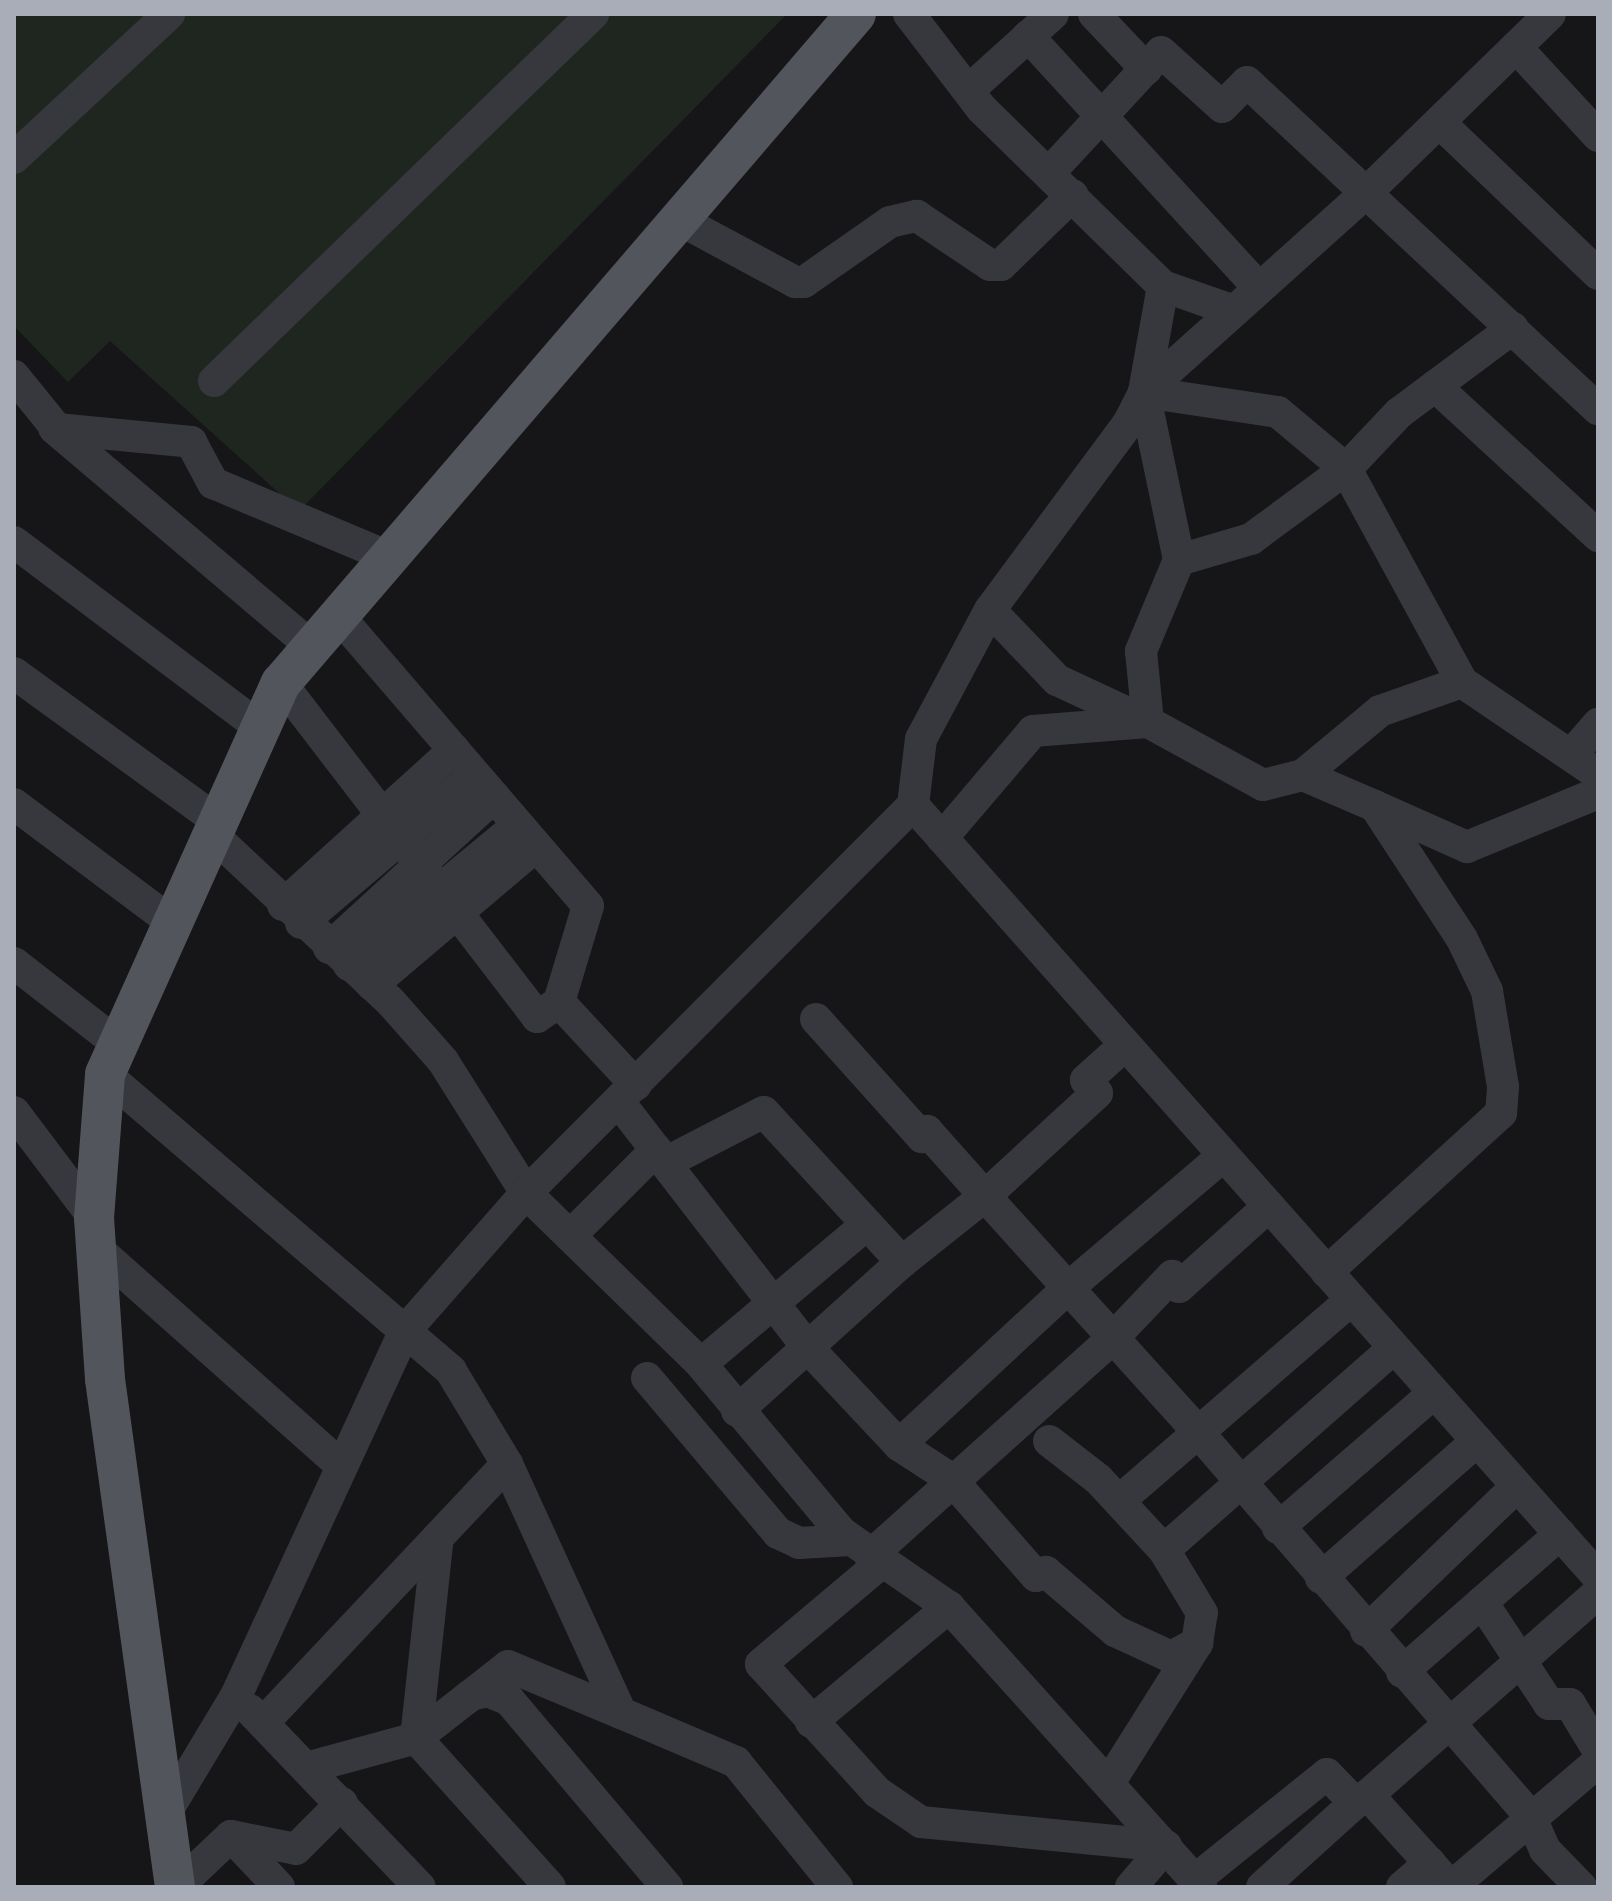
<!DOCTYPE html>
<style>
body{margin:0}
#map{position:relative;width:1612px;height:1901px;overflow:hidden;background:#161618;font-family:"Nunito Sans",sans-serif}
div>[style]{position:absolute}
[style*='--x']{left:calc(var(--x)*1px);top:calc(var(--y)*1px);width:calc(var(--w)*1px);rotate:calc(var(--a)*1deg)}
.green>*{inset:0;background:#1e261f}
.minor>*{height:32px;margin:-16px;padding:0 16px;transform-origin:16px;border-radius:16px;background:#37383d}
.major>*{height:40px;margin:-20px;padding:0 20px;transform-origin:20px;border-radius:20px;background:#53555c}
span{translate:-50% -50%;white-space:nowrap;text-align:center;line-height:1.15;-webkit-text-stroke:6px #111113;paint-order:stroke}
.frame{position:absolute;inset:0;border:16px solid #a8adb8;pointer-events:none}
</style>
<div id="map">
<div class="green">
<div style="clip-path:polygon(14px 14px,787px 14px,299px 511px,110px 341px,68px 382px,14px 326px)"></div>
</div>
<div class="minor">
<div style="--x:909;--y:14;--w:120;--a:52.5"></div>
<div style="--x:982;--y:109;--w:253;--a:44.4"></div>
<div style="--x:1163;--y:286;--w:108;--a:100.2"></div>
<div style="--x:1144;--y:392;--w:172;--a:78.2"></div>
<div style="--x:1179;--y:560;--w:99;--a:112.7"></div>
<div style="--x:1141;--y:651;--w:71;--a:84.4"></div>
<div style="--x:1148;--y:722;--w:131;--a:28.7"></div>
<div style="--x:1263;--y:785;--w:41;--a:-14"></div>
<div style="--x:1303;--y:775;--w:100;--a:-39.7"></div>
<div style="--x:1380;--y:711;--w:87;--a:-19.5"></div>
<div style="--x:1094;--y:14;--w:76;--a:46.6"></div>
<div style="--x:1028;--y:36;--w:340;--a:47.5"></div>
<div style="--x:1516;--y:47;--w:121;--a:47.3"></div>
<div style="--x:969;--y:90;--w:113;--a:-42.1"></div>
<div style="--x:1439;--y:122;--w:220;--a:43.7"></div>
<div style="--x:14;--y:158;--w:212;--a:-42.9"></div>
<div style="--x:1050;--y:172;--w:163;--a:-47.2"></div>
<div style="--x:1161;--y:52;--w:82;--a:42"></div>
<div style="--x:1222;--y:107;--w:35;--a:-45"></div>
<div style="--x:1247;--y:82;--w:480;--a:43"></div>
<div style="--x:680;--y:220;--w:131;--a:28.3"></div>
<div style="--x:795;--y:282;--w:9;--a:0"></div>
<div style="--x:804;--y:282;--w:105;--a:-34.9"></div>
<div style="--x:890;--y:222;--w:28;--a:-13"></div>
<div style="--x:917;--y:216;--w:88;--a:33.9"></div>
<div style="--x:990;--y:265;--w:11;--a:0"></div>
<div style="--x:1001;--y:265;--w:100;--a:-44.2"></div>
<div style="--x:1163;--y:286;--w:72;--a:19.4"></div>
<div style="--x:14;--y:376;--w:68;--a:50.9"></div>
<div style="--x:57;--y:429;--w:135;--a:5.5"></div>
<div style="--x:191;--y:442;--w:47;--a:61.8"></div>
<div style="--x:213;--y:483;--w:189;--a:22.8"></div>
<div style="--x:214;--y:381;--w:528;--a:-44.08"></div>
<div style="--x:1435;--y:386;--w:222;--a:42.6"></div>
<div style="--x:1144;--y:392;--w:135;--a:8.5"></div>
<div style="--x:1278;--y:412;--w:89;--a:40"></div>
<div style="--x:1346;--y:469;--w:243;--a:61.4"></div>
<div style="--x:1462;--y:682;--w:164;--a:34.1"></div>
<div style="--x:54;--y:428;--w:337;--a:40.3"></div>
<div style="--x:14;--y:542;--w:309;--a:37"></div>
<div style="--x:1179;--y:560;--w:75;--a:-16.3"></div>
<div style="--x:1251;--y:539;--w:118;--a:-36.4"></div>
<div style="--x:1346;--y:469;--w:77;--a:-46.6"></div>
<div style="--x:1399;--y:413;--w:142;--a:-36.7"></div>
<div style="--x:990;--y:610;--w:97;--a:46.3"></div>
<div style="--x:1057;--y:680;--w:97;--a:25"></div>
<div style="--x:337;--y:614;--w:385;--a:49.3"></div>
<div style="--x:588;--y:906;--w:100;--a:106.8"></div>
<div style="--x:14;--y:673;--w:253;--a:36"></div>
<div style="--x:281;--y:683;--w:421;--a:52.5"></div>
<div style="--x:537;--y:1017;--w:27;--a:-34"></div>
<div style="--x:559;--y:1002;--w:113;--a:47.1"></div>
<div style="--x:1572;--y:754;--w:40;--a:-49"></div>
<div style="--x:1303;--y:775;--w:78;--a:23.3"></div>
<div style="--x:1375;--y:806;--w:159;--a:56.8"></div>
<div style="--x:1462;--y:939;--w:58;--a:64.3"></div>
<div style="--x:1487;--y:991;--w:97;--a:80.5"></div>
<div style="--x:1503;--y:1087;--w:26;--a:94"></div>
<div style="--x:1501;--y:1113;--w:236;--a:137.6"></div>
<div style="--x:14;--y:804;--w:199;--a:36.8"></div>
<div style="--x:913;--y:805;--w:1032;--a:48.42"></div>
<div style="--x:1375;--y:806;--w:101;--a:24"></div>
<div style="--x:1467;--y:847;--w:142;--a:-22.4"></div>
<div style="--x:213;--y:835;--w:243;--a:43.2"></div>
<div style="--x:390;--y:1001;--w:80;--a:48.5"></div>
<div style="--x:443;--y:1061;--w:156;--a:57.8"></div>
<div style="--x:526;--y:1193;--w:245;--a:44.3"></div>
<div style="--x:701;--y:1364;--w:220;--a:50.2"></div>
<div style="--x:842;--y:1533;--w:130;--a:34.7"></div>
<div style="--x:949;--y:1607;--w:377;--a:48"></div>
<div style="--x:942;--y:838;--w:140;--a:-49.6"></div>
<div style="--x:1033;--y:731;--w:115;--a:-4.5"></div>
<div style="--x:283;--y:905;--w:231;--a:-42.2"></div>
<div style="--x:301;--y:923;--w:228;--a:-40.4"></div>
<div style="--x:329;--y:948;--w:224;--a:-42.5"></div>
<div style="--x:14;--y:963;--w:132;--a:37.9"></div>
<div style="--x:349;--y:965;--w:219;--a:-39.6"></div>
<div style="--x:372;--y:985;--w:215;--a:-40.3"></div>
<div style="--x:816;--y:1019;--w:159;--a:48.1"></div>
<div style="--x:922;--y:1137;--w:8;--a:-50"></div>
<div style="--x:927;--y:1131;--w:87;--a:48.3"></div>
<div style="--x:985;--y:1196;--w:152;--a:-42.6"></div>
<div style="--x:1097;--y:1093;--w:17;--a:-130"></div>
<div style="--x:1086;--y:1080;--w:52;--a:-41.9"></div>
<div style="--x:105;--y:1074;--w:456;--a:40.6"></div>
<div style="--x:451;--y:1371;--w:109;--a:58.9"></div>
<div style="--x:507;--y:1464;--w:356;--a:133.3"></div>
<div style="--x:619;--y:1102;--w:61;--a:52.4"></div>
<div style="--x:14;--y:1112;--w:133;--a:53"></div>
<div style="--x:665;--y:1163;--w:235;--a:52.3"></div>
<div style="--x:809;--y:1349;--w:132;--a:46.8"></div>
<div style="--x:899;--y:1445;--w:62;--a:33.2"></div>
<div style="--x:951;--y:1479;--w:129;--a:48.8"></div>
<div style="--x:1036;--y:1576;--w:11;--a:-22"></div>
<div style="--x:1046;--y:1572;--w:91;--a:40.5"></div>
<div style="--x:1115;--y:1631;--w:62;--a:24.9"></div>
<div style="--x:1171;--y:1657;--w:30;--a:-28"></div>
<div style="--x:1197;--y:1643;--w:30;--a:-81"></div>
<div style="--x:1202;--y:1613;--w:74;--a:-121.1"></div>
<div style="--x:1164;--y:1550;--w:97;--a:-132.9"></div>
<div style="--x:1098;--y:1479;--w:62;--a:-142.2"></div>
<div style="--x:570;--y:1236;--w:122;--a:-45"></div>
<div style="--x:656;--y:1150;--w:16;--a:55"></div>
<div style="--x:665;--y:1163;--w:111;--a:-27.3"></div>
<div style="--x:764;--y:1112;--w:204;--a:47.4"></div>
<div style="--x:902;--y:1262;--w:106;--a:-38.5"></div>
<div style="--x:985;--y:1196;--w:316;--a:47.9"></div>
<div style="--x:1197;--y:1431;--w:509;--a:49.14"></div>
<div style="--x:1530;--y:1816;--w:37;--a:66"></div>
<div style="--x:1545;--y:1850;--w:52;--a:45.8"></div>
<div style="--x:95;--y:1247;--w:330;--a:41.6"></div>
<div style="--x:701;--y:1364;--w:217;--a:-40.1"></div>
<div style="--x:647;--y:1378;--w:203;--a:49.8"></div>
<div style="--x:778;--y:1533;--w:23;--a:25"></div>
<div style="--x:799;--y:1543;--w:52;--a:-3.3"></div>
<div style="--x:737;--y:1411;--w:222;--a:-42.1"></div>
<div style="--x:899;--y:1445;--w:231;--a:-42.9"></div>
<div style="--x:1068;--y:1288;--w:204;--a:-40.4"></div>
<div style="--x:507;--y:1464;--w:274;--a:65.4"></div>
<div style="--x:621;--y:1713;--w:125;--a:23.1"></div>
<div style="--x:736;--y:1762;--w:161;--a:51.1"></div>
<div style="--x:1119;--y:1501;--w:307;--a:-40.9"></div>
<div style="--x:1278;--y:1528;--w:206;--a:-40.9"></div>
<div style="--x:1164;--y:1550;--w:306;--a:-41.3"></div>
<div style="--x:870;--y:1556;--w:326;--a:-41.9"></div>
<div style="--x:1113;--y:1338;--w:86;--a:-46.4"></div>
<div style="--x:1172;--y:1276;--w:13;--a:58"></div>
<div style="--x:1179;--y:1287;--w:121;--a:-42"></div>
<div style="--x:881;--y:1563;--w:157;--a:139.9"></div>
<div style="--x:761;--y:1664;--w:173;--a:47.8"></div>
<div style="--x:877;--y:1792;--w:53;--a:34.3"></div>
<div style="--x:921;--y:1822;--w:246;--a:5.6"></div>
<div style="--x:1321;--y:1578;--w:208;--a:-41.3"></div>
<div style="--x:1482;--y:1602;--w:122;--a:56.7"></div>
<div style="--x:1549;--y:1704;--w:21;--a:0"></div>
<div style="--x:1570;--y:1704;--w:54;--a:58.7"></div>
<div style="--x:1366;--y:1631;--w:209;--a:-43.8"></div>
<div style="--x:1402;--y:1672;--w:210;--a:-41.1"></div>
<div style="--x:466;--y:1699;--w:53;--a:-38.2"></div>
<div style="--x:508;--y:1666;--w:122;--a:22.6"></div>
<div style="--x:250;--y:1710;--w:245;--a:46.2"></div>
<div style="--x:811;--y:1722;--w:180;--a:-39.8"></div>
<div style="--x:416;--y:1738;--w:70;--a:-38"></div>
<div style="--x:471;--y:1695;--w:16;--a:-14"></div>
<div style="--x:487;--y:1691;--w:24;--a:22"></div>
<div style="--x:509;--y:1700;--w:245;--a:49.8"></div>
<div style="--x:416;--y:1738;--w:202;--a:-83.8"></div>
<div style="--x:310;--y:1767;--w:110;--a:-15.3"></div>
<div style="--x:416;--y:1738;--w:200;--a:48"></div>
<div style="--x:1109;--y:1783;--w:165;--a:-57.8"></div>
<div style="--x:1368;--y:1795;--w:306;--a:-41.3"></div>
<div style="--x:165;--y:1814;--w:138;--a:-59"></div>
<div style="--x:236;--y:1696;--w:401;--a:-65.2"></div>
<div style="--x:404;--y:1332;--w:185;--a:-48.7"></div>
<div style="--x:526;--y:1193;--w:548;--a:-45.07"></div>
<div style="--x:913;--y:805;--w:66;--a:-83.1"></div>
<div style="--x:921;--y:739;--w:146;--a:-61.9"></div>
<div style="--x:990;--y:610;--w:234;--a:-53.5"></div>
<div style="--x:1129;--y:422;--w:34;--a:-63"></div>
<div style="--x:1144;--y:392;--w:300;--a:-41.9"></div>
<div style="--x:1367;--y:192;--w:255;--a:-44.2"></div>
<div style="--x:231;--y:1836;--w:66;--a:11.3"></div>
<div style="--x:296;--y:1849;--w:65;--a:-45"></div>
<div style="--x:1195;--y:1880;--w:169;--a:-38.8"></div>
<div style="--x:1327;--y:1774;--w:40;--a:46"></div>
<div style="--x:1355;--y:1803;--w:15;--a:-32"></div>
<div style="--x:1368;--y:1795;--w:124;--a:47.9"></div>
<div style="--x:1451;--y:1887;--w:193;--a:-40.4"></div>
<div style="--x:177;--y:1887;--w:74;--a:-43.4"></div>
<div style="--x:231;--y:1836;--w:70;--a:46.7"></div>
<div style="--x:1131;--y:1887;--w:54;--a:-49.5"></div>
<div style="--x:1262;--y:1887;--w:125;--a:-42.1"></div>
<div style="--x:1402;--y:1887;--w:37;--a:-41"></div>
</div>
<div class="major">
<div style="--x:175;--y:1887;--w:513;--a:-97.85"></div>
<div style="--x:105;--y:1379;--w:161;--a:-93.9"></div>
<div style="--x:94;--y:1218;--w:144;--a:-85.6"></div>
<div style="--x:105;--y:1074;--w:429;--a:-65.8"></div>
<div style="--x:281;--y:683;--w:882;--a:-49.32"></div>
</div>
<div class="frame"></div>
</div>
